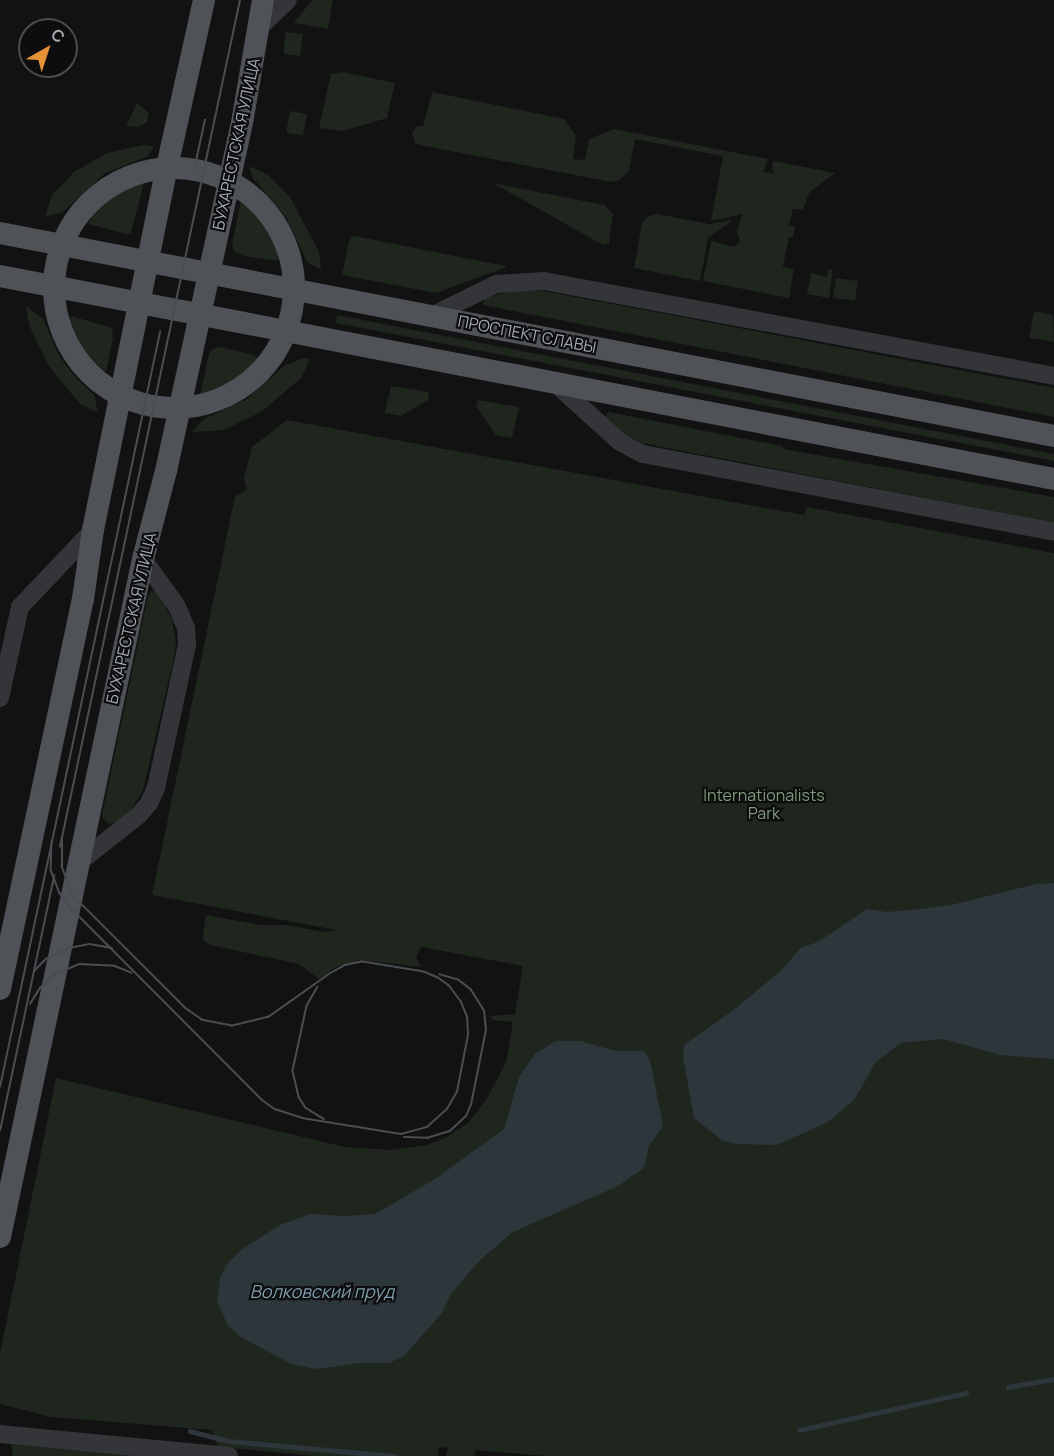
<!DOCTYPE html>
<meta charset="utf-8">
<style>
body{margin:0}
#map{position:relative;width:1054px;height:1456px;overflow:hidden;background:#121213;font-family:Manrope,sans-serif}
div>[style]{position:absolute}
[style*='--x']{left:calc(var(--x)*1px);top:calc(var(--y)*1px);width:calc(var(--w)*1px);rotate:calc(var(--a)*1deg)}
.green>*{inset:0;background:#1e261e;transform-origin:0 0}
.water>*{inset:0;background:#2c363b}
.stream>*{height:4.5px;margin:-2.25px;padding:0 2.25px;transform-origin:2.25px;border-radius:2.25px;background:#2c363b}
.minor>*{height:18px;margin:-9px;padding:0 9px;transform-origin:9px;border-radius:9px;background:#333538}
.major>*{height:22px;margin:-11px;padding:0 11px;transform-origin:11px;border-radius:11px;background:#4f5257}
.major>.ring{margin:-11px;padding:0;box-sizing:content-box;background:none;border:22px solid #4f5257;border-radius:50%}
.tram>*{height:1.5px;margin:-0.75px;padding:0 0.75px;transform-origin:0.75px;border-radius:0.75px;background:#4a4d51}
span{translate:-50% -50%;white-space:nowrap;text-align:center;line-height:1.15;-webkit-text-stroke:4.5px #0d0d0e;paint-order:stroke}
.street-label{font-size:16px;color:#a4abb3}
.park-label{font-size:16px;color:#7f9d7c}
.water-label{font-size:18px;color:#7d9dac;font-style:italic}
.north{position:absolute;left:18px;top:18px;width:60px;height:60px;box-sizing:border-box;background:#0d0d0e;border:2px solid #494c50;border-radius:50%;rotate:39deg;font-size:16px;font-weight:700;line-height:24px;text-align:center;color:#a4abb3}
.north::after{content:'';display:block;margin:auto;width:21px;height:27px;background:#e59138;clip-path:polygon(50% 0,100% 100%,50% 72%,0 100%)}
</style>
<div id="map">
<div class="green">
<div style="clip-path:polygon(312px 0,333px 0,328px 29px,294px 23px)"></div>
<div style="left:286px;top:32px;width:17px;height:22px;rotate:7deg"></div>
<div style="clip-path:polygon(343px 72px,395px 83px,387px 118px,343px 131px,319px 128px,331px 74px)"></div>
<div style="clip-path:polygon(432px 92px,564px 119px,576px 136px,573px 159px,585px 160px,589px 139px,614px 129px,768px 159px,763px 172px,775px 174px,772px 169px,773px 161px,835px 173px,809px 193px,803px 210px,793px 209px,789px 225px,795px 227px,793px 237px,789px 237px,783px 267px,794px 269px,789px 298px,703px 281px,711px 241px,734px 247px,740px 241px,737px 232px,742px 214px,711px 221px,723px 156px,635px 139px,629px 171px,619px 180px,611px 182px,415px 144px,412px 133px,417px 126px,423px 126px)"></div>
<div style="clip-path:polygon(137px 103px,149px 113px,147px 122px,139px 127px,126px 126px)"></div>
<div style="left:290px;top:111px;width:17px;height:22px;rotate:10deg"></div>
<div style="clip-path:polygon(143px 145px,154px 146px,148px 156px,104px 174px,62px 213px,45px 216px,52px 195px,74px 172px,107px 153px)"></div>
<div style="clip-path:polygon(249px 166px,268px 175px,290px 197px,319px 252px,321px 270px,307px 262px,286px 217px,253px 178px)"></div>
<div style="clip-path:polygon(144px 183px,131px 233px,126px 234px,88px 224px,96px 210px,120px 191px)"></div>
<div style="clip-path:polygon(493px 183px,604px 205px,613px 214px,609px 244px,603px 245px)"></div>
<div style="clip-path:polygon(241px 200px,256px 214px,271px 235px,280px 257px,277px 261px,244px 256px,234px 251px,232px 245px)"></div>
<div style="clip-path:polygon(657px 214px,709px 224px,733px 220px,708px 238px,700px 281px,634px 268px,642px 223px,648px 216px)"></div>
<div style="clip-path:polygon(355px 236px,505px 266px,507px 267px,436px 293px,342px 275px,350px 237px)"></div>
<div style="clip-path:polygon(828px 269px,833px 270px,829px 298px,807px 294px,811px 273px,827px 277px)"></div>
<div style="left:836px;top:278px;width:22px;height:20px;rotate:8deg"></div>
<div style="clip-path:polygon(515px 290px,544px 291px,1054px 388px,1054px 417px,483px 305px,485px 298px)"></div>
<div style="clip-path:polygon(26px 306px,43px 319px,59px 356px,77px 379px,94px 395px,98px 413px,80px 404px,48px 365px,29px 325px)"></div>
<div style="clip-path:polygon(1034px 311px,1053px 315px,1054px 342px,1029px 338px)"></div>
<div style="clip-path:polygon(337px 315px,1054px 454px,1054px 461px,336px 323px)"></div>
<div style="clip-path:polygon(71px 316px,112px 328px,113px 339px,106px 372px,87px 356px,69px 322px)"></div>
<div style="clip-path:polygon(219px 347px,255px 355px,257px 360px,239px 378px,200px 395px,209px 354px,212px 349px)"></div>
<div style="clip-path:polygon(303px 358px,310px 359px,301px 378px,261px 412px,224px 430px,192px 432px,204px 419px,247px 399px,284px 366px)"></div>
<div style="clip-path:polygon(391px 386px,429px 392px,428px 400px,401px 416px,385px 413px)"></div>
<div style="clip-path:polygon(478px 400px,519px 407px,512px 438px,496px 435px,476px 406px)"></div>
<div style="clip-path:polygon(608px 412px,782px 446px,783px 449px,1054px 497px,1054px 523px,642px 443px,619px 431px,605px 417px)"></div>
<div style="clip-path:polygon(287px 420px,804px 515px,807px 507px,1054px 553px,1054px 1456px,546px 1456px,475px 1450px,475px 1456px,446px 1456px,448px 1448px,439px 1447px,438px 1456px,316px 1456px,218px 1447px,212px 1430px,51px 1417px,0 1404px,0 1354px,56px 1078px,345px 1147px,391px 1150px,427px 1145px,445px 1138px,468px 1123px,486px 1100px,506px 1062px,513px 1022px,493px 1020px,490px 1016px,515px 1014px,523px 966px,421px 947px,416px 957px,421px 967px,360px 960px,336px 967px,319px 979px,299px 964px,210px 945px,204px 941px,203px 936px,206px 915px,260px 925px,287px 925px,324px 932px,336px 930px,152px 895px,235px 496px,247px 490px,244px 478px,252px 447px)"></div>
<div style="clip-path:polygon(151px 591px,158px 592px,172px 620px,176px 642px,174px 658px,143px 790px,131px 810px,117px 822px,109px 824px,103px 819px,102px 814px,148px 596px)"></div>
<div style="clip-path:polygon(11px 1444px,145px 1456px,13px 1456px)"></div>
</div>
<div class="water">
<div style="clip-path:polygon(1054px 883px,1054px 1059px,1001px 1055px,943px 1039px,901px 1043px,876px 1062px,854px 1100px,828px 1122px,777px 1145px,737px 1144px,723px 1141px,694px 1118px,683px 1057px,684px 1045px,736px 1008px,783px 969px,800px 948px,818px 942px,867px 909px,887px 912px,921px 909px,951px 905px,1036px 884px)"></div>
<div style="clip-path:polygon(556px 1041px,580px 1041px,616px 1051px,644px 1051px,650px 1060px,663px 1126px,649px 1146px,644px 1168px,618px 1186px,513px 1232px,479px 1261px,451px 1294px,442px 1313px,412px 1347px,404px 1356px,389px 1363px,359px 1363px,317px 1369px,291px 1364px,241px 1337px,228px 1326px,217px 1301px,220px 1278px,228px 1263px,241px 1250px,280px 1225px,310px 1214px,344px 1216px,375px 1214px,435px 1179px,504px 1129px,519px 1077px,535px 1054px)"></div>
</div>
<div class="stream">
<div style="--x:1008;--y:1387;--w:47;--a:-9.9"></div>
<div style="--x:799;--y:1430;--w:171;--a:-12.5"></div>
<div style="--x:190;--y:1431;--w:40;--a:14.4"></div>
<div style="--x:229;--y:1441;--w:166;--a:5.2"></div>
</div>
<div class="minor">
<div style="--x:259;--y:28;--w:40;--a:-44"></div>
<div style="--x:431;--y:316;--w:72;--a:-26.2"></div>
<div style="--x:496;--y:284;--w:48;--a:-3.6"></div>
<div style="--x:544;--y:281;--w:519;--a:10.55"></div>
<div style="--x:556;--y:384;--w:86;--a:42.2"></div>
<div style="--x:620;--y:442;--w:26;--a:28"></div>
<div style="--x:643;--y:454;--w:418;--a:10.7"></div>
<div style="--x:0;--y:698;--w:93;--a:-77.6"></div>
<div style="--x:20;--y:607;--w:106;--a:-46.5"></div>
<div style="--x:77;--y:864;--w:79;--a:-38.3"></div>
<div style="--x:139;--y:815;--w:16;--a:-50"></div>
<div style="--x:149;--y:803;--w:17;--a:-65"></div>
<div style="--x:156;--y:788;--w:146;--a:-77.8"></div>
<div style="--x:187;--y:645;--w:17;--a:-93"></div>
<div style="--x:186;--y:628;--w:25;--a:-113"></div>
<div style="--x:176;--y:605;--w:57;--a:-125.7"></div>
<div style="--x:0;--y:1434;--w:230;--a:5.5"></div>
</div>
<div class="major">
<div class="ring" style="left:54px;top:168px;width:218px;height:218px"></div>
<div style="--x:0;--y:233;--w:1073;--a:10.9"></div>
<div style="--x:0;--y:276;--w:1073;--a:10.9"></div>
<div style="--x:0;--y:989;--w:399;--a:-78"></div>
<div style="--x:83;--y:599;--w:70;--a:-81.8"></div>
<div style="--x:93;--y:530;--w:370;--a:-78.5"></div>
<div style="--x:167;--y:167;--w:171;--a:-77.5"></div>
<div style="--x:0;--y:1237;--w:693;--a:-78.09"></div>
<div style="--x:143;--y:559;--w:91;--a:-75.4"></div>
<div style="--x:166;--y:471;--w:362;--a:-77.7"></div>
<div style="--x:243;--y:117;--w:119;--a:-80.3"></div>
</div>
<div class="tram">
<div style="--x:194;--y:170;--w:51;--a:-77.6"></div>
<div style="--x:52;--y:842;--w:28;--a:92"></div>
<div style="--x:51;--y:870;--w:25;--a:69"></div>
<div style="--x:60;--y:893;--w:16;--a:55"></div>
<div style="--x:69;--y:906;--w:272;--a:45.1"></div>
<div style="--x:261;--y:1099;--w:17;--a:36"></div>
<div style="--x:275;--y:1109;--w:28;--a:18"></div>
<div style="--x:302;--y:1118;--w:100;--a:9.2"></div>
<div style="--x:401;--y:1134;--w:27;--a:-15"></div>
<div style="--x:427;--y:1127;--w:27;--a:-42"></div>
<div style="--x:447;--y:1109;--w:20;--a:-60"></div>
<div style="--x:457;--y:1092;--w:58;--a:-79.1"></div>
<div style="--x:468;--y:1035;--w:18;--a:-93"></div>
<div style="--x:467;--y:1017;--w:16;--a:-112"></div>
<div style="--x:461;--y:1002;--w:20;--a:-127"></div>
<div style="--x:449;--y:986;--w:14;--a:-144"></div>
<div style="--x:438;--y:978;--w:15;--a:-157"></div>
<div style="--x:424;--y:972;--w:63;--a:-170.8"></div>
<div style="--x:362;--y:962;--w:16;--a:169"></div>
<div style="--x:346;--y:965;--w:18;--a:151"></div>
<div style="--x:330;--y:974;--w:75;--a:144.8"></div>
<div style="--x:269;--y:1017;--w:38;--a:166"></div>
<div style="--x:232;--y:1026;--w:31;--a:-169"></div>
<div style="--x:202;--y:1020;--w:21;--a:-145"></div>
<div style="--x:185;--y:1008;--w:160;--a:-135"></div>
<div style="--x:72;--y:895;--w:30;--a:-110"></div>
<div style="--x:62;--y:867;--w:29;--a:-90"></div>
<div style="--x:60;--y:847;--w:866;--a:-78"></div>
<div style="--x:34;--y:971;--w:17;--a:-45"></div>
<div style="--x:46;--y:959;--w:25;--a:-26"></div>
<div style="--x:69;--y:948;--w:21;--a:-11"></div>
<div style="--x:90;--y:944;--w:22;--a:10"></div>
<div style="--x:318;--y:987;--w:22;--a:120"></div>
<div style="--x:307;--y:1006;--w:66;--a:102.2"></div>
<div style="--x:293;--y:1071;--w:27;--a:77"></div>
<div style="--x:299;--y:1097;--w:13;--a:58"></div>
<div style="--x:306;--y:1108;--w:21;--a:31"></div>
<div style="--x:30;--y:1004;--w:19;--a:-58"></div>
<div style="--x:40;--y:988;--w:21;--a:-43"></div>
<div style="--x:55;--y:974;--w:27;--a:-22"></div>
<div style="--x:80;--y:964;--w:35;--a:3"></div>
<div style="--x:115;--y:966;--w:18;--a:22"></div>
<div style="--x:0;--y:1087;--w:772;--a:-78.03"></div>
<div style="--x:0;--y:1131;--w:261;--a:-78"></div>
<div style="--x:404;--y:1137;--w:23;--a:2"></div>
<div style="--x:427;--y:1138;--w:24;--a:-17"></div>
<div style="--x:450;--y:1131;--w:22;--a:-43"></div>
<div style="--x:466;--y:1116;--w:12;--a:-66"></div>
<div style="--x:471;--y:1105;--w:76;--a:-78.7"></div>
<div style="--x:486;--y:1030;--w:19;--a:-96"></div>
<div style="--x:484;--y:1011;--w:25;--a:-122"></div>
<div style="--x:471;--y:990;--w:16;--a:-142"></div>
<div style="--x:458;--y:980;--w:19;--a:-164"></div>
</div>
<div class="street-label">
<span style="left:236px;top:144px;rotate:-78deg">БУХАРЕСТСКАЯ УЛИЦА</span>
<span style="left:527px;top:334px;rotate:11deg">ПРОСПЕКТ СЛАВЫ</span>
<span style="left:131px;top:618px;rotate:-77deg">БУХАРЕСТСКАЯ УЛИЦА</span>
</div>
<div class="park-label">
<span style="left:764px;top:804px">Internationalists<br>Park</span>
</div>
<div class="water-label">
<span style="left:322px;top:1291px">Волковский пруд</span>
</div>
<div class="north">С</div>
</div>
